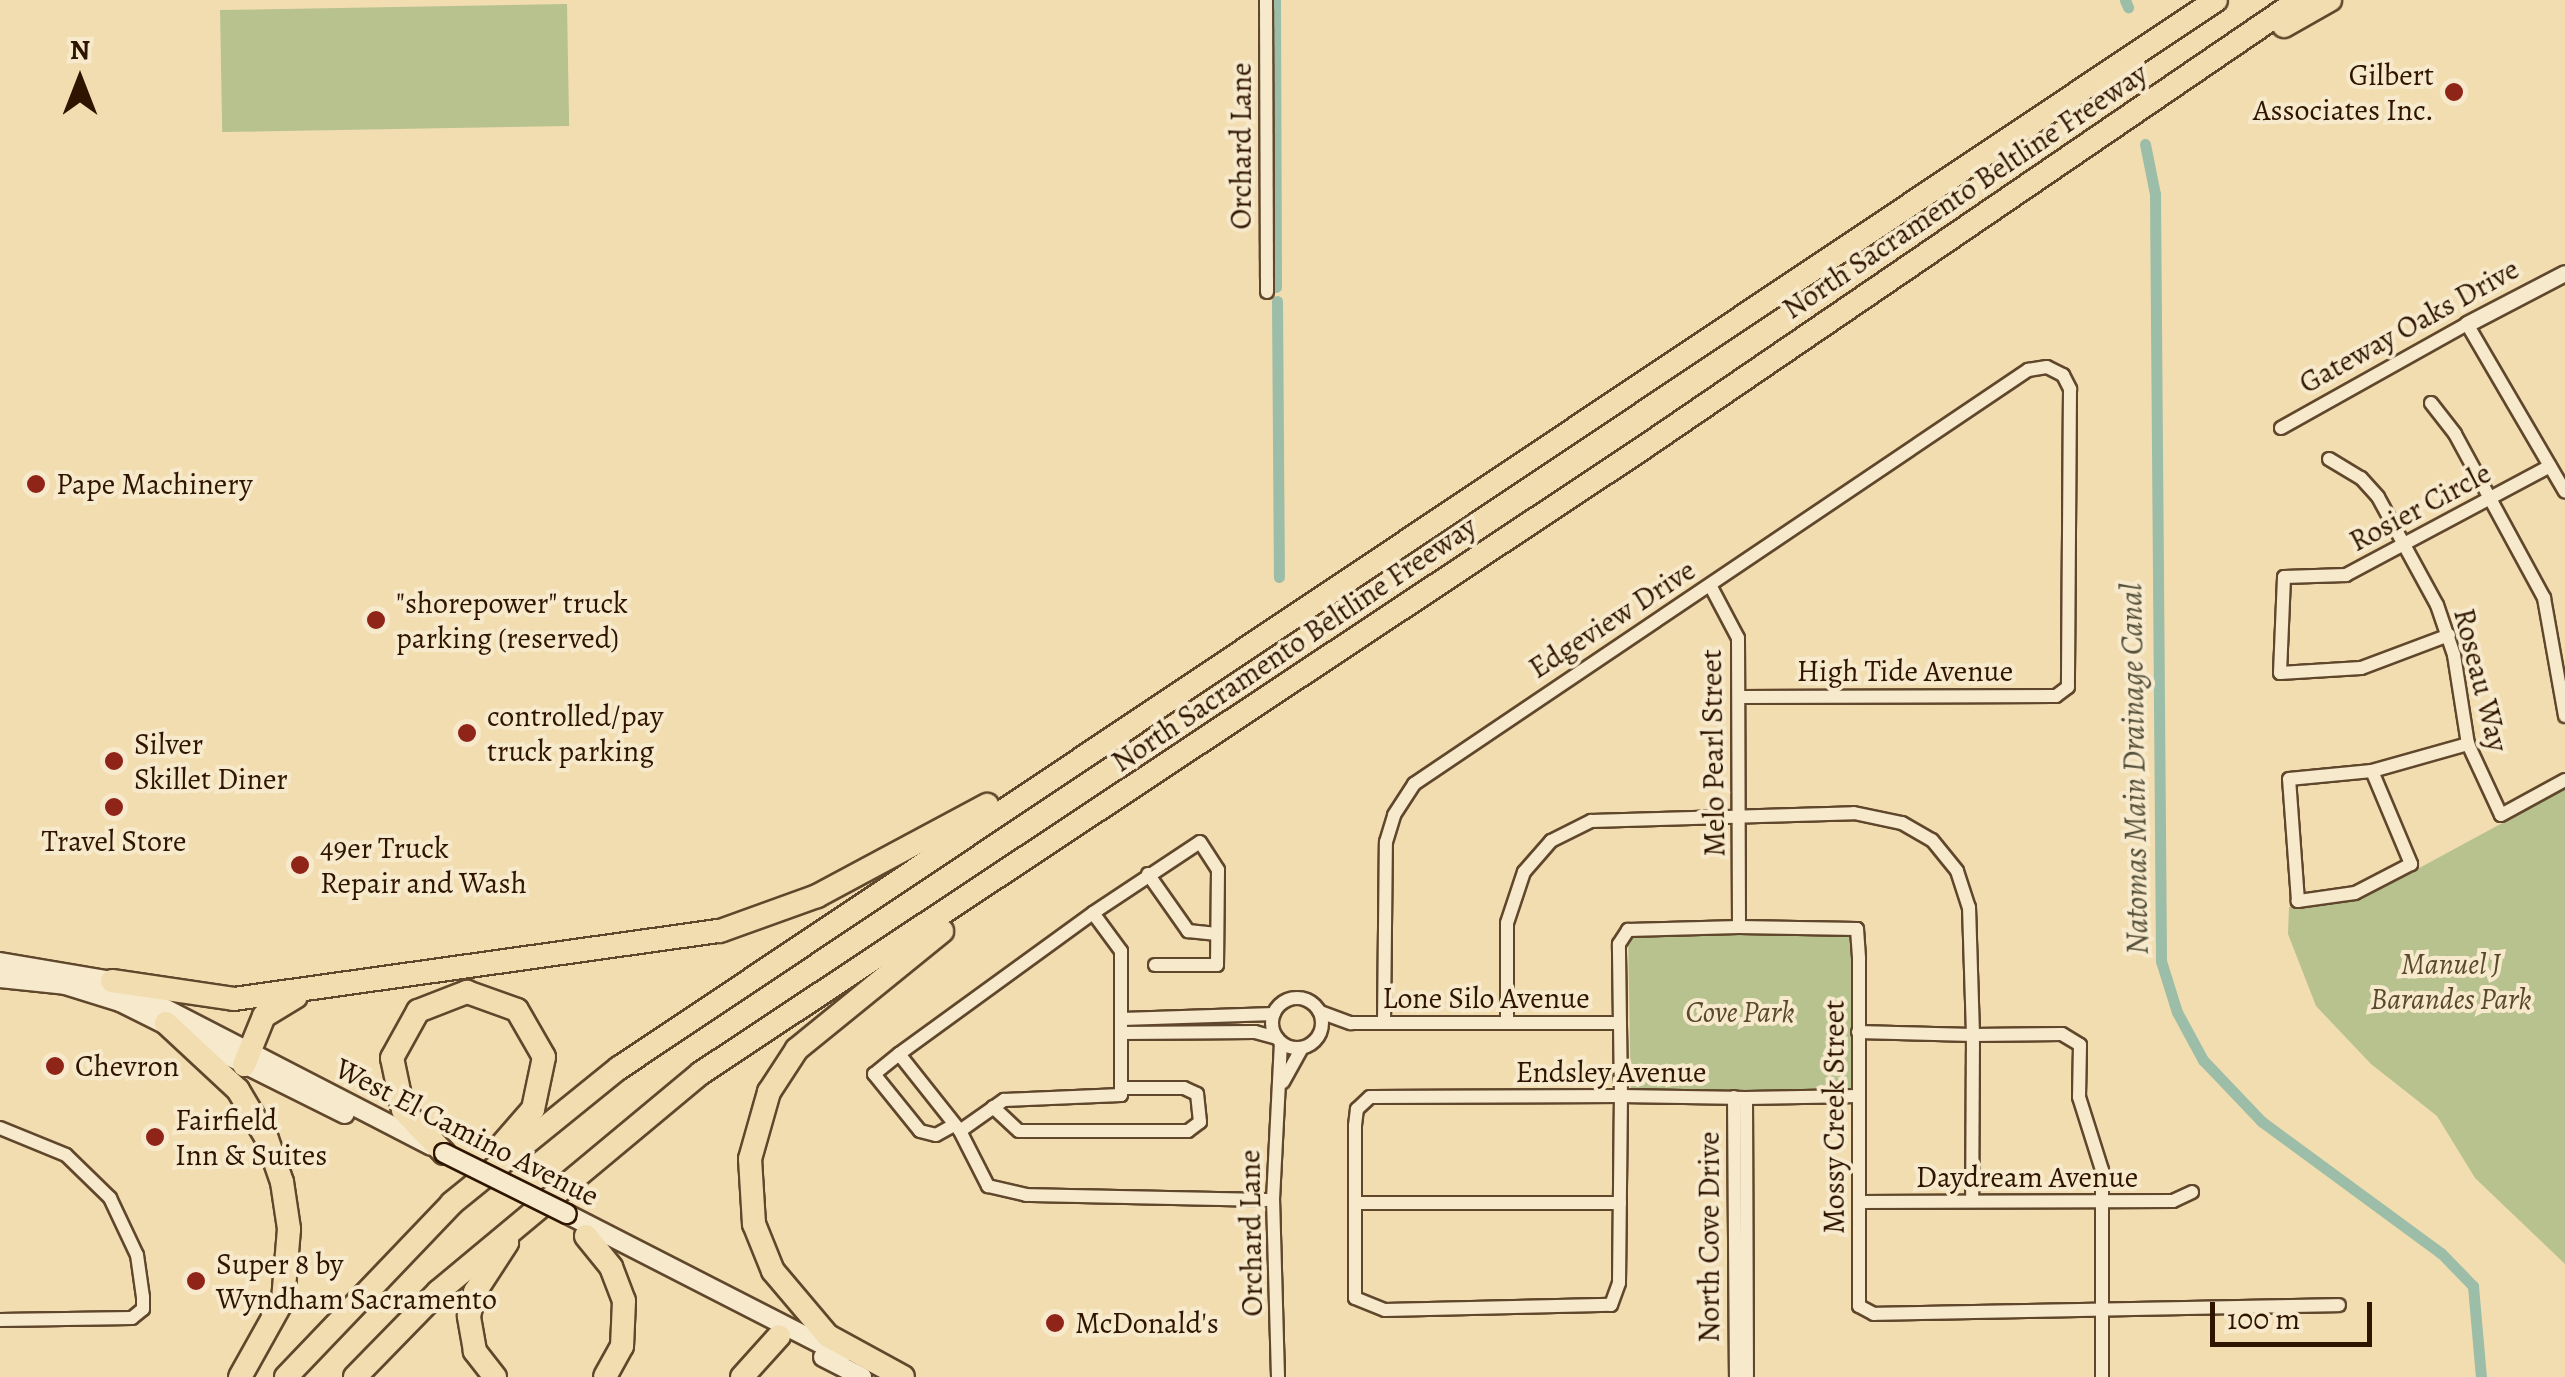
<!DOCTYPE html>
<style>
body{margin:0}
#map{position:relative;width:2565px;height:1377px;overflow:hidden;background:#f2ddb1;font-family:Alegreya,serif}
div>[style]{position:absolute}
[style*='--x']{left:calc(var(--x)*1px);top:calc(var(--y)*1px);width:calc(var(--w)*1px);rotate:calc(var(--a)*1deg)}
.green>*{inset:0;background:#b7c28e;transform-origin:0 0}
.canal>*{height:11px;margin:-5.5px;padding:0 5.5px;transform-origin:5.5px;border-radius:5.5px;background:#9cbda7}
.roads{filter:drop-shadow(2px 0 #60472c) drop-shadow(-2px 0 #60472c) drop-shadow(0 2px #60472c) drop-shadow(0 -2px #60472c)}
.minor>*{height:12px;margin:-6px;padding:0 6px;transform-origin:6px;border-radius:6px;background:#f7e9cc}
.minor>.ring{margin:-6px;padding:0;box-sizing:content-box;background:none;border:12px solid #f7e9cc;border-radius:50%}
.tertiary>*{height:15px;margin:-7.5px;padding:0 7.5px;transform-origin:7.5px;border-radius:7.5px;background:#f7e9cc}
.secondary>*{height:18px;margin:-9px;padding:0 9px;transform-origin:9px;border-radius:9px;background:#f7e9cc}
.motorway>*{height:22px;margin:-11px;padding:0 11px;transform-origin:11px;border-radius:11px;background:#f2ddb1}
.bridges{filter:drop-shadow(2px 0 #2f1500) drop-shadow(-2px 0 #2f1500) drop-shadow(0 2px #2f1500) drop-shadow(0 -2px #2f1500)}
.secondary-bridge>*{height:18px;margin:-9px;padding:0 9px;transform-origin:9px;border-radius:9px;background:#f7e9cc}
.dots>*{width:28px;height:28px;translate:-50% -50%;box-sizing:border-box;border:5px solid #f7e9cc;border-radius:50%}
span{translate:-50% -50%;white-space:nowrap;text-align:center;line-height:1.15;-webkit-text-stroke:8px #f7e9cc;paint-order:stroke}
.poi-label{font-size:30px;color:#2f1500}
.right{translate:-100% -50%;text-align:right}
.left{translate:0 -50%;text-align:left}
.street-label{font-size:30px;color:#2f1500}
.park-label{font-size:30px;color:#58492b;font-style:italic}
.water-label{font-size:32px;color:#55503a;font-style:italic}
.north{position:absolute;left:30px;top:30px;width:100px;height:100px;-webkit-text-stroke:8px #f7e9cc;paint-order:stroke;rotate:0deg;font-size:28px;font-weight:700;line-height:40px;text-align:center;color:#2f1500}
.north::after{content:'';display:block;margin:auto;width:35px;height:45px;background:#2f1500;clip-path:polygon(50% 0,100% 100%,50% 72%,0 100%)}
.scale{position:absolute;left:2210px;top:1302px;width:162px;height:45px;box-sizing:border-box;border:5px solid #2f1500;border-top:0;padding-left:12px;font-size:30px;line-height:35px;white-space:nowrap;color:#2f1500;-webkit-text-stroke:8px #f7e9cc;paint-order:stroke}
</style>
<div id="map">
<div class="green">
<div style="left:567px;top:4px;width:122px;height:347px;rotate:89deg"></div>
<div style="clip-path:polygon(2565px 789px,2565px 1264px,2475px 1178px,2437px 1116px,2371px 1064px,2316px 1006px,2288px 934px,2289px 907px,2362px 899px)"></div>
<div style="left:1857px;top:929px;width:167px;height:229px;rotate:89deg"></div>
</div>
<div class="canal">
<div style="--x:1275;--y:0;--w:287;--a:89.8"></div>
<div style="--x:2125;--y:0;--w:8;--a:67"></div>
<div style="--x:2145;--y:144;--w:51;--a:78.7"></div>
<div style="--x:2155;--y:194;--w:767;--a:89.55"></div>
<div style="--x:2161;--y:961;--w:53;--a:72.6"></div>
<div style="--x:2177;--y:1012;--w:55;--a:61.6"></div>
<div style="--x:2203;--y:1060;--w:84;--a:46.4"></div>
<div style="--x:2261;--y:1121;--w:223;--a:36.3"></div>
<div style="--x:2441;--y:1253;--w:46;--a:45.9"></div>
<div style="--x:2473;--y:1286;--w:91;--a:85"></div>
<div style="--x:1277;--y:301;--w:276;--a:89.6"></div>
</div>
<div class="roads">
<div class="minor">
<div style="--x:1266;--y:0;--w:292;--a:89.8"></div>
<div style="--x:2431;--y:403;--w:39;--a:52"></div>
<div style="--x:2455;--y:434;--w:187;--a:61.5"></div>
<div style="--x:2544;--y:598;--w:120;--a:79.9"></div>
<div style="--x:2281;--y:428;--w:213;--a:-29.2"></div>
<div style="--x:2467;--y:324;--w:194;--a:59.7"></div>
<div style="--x:2329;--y:459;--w:37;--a:31"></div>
<div style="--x:2361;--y:478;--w:25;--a:48"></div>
<div style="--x:2378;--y:497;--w:123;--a:61.4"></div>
<div style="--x:2437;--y:605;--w:53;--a:71.2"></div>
<div style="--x:2454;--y:655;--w:90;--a:81.1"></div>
<div style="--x:2468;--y:744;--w:78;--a:65.1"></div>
<div style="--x:2501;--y:815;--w:73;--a:-28.7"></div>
<div style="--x:1710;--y:585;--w:60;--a:62.2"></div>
<div style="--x:1738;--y:638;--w:289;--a:89.8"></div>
<div style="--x:2449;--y:635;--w:94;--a:159.4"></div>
<div style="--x:2361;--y:668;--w:81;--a:176.5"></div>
<div style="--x:2280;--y:673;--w:96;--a:-87.6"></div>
<div style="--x:2284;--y:577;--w:62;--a:-1.8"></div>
<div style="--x:2346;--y:575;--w:231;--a:-28.1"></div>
<div style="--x:2372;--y:771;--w:101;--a:67.2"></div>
<div style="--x:2411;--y:864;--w:63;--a:152.6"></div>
<div style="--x:2355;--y:893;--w:58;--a:172"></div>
<div style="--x:2298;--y:901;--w:122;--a:-94.2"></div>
<div style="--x:2289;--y:779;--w:83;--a:-5.5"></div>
<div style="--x:2372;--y:771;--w:100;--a:-15.7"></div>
<div style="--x:1148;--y:874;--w:70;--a:54.9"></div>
<div style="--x:1188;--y:931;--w:29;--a:6"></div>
<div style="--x:1093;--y:913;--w:128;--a:-33.6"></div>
<div style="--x:1200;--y:842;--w:33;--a:57"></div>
<div style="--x:1218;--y:870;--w:95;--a:90.6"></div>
<div style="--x:1217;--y:965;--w:62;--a:180"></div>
<div class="ring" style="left:1272px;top:998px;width:38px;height:38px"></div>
<div style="--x:1320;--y:1012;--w:33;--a:20"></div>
<div style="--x:1351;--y:1023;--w:269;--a:0"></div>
<div style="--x:1122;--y:1019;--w:152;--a:-1.9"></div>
<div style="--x:1384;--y:1023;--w:181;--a:-89.4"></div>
<div style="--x:1386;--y:842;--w:28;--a:-73"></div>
<div style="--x:1394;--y:815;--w:37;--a:-57"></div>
<div style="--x:1414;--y:784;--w:741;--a:-33.99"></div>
<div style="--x:2028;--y:370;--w:19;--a:-9"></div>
<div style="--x:2047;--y:367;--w:18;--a:27"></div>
<div style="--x:2063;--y:375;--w:16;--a:63"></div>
<div style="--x:2070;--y:389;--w:298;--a:90.4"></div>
<div style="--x:2068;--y:687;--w:15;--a:143"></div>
<div style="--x:2056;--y:696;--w:317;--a:179.8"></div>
<div style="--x:1507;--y:1023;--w:100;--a:-90"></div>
<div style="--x:1507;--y:923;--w:54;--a:-71.6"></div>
<div style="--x:1524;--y:872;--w:41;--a:-48.9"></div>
<div style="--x:1551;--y:841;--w:45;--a:-26.6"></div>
<div style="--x:1591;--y:821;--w:263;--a:-1.7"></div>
<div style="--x:1854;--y:813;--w:49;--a:11.8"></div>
<div style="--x:1902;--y:823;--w:34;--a:30"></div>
<div style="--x:1932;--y:840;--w:40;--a:51"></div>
<div style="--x:1957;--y:871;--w:38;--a:72"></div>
<div style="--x:1969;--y:907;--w:128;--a:88.2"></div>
<div style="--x:1973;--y:1035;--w:89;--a:-0.6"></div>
<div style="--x:2062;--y:1034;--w:21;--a:31"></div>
<div style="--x:2080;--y:1045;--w:52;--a:91.1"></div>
<div style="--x:2079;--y:1097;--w:77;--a:72.5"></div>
<div style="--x:2102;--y:1170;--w:207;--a:90"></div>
<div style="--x:1858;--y:1032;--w:115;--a:1.5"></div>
<div style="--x:1973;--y:1035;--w:166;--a:90.3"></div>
<div style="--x:1122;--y:1033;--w:133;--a:-0.4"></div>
<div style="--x:1255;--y:1032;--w:23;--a:15"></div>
<div style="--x:899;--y:1054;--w:32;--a:141"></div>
<div style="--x:874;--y:1074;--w:73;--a:51.1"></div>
<div style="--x:920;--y:1131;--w:16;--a:14"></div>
<div style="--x:936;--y:1135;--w:21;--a:-29"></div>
<div style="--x:1283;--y:1082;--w:38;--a:-61"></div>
<div style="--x:1859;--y:1096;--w:113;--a:179"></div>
<div style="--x:1746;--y:1098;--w:125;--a:-179.1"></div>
<div style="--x:1621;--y:1096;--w:251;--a:179.8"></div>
<div style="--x:1370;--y:1097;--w:18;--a:137"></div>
<div style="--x:1357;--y:1109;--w:17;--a:97"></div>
<div style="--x:1355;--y:1126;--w:172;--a:90"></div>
<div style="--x:1355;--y:1298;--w:32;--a:22"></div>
<div style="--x:1385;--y:1310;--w:226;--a:-1.3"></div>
<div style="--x:1611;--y:1305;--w:23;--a:-70"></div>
<div style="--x:1619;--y:1283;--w:187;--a:-89.4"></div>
<div style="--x:1621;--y:1096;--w:152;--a:-90.8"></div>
<div style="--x:1619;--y:944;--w:17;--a:-57"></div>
<div style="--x:1628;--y:930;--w:111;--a:-1.5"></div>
<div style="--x:1739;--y:927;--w:118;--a:1"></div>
<div style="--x:1857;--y:929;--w:30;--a:86"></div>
<div style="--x:1859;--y:959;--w:347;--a:90"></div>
<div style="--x:1859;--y:1306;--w:17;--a:28"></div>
<div style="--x:1874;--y:1314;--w:465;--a:-1.1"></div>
<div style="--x:1734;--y:1097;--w:280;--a:89.6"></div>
<div style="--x:1746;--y:1098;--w:279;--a:89.8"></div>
<div style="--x:993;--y:1107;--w:35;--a:43"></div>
<div style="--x:1019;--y:1131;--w:169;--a:0"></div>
<div style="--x:1188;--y:1131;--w:15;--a:-37"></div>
<div style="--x:1200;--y:1122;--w:28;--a:-96"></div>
<div style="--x:1197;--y:1094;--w:14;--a:-155"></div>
<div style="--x:1184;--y:1088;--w:62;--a:180"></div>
<div style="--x:0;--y:1128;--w:71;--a:22.2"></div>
<div style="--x:66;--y:1155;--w:62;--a:44.3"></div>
<div style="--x:110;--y:1198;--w:63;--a:64.7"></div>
<div style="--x:137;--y:1255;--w:42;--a:81.9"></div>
<div style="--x:143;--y:1297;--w:12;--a:90"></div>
<div style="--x:143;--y:1309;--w:14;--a:141"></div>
<div style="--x:132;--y:1318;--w:132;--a:179.1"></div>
<div style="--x:960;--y:1131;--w:54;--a:-35.2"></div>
<div style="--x:1004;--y:1100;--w:117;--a:-2.4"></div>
<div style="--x:1121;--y:1095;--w:144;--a:-90"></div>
<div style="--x:1121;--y:951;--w:47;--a:-126.4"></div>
<div style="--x:1093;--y:913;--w:240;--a:144"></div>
<div style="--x:899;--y:1054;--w:98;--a:51.6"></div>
<div style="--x:960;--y:1131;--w:62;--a:63"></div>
<div style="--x:988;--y:1186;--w:39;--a:13"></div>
<div style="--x:1026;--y:1195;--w:247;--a:1.2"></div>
<div style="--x:1859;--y:1202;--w:314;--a:-0.2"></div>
<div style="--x:2173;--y:1201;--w:21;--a:-25"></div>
<div style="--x:1355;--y:1203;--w:265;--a:0"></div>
<div style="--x:1278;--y:1377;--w:177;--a:-91.6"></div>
<div style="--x:1273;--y:1200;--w:157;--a:-87.1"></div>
</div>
<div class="tertiary">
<div style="--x:2467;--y:324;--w:110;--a:-27.5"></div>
</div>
<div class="secondary">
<div style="--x:0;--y:962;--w:114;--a:9.6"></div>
<div style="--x:112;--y:981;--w:359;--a:27.3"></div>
<div style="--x:0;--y:978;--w:65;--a:6.1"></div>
<div style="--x:65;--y:985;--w:58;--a:17.2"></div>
<div style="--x:120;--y:1002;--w:251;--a:26.5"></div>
<div style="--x:567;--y:1214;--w:309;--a:27.1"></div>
<div style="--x:823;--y:1357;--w:44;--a:27.1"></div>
</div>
<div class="motorway">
<div style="--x:2284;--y:26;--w:53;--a:-29.5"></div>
<div style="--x:112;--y:981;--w:123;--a:8.4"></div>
<div style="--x:234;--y:999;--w:491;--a:-8"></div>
<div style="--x:720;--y:931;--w:103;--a:-19.8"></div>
<div style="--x:817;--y:896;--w:193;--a:-28.2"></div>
<div style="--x:166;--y:1023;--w:98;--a:42.9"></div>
<div style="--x:238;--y:1090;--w:57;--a:59.4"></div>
<div style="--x:267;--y:1139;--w:46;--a:70.8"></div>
<div style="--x:282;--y:1182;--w:48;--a:81.5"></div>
<div style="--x:289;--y:1229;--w:71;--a:94.8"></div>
<div style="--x:283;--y:1300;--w:88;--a:119.2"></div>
<div style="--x:244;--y:1065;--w:53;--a:-67.8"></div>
<div style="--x:264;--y:1016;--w:37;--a:-31"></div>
<div style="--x:444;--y:1153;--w:59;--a:-133.6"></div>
<div style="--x:403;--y:1110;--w:53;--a:-101.9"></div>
<div style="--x:392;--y:1058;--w:54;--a:-61"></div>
<div style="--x:418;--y:1011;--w:53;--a:-21.2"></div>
<div style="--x:467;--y:992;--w:53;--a:19.8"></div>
<div style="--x:517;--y:1010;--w:54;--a:60.1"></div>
<div style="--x:544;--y:1057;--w:53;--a:101.9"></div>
<div style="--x:533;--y:1109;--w:50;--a:131"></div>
<div style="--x:586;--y:1236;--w:40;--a:51"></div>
<div style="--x:611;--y:1267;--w:36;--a:69"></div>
<div style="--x:624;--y:1301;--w:45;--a:92.5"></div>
<div style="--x:622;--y:1346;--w:35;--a:119"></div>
<div style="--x:286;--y:1377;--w:240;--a:-46.3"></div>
<div style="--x:452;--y:1203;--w:215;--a:-39"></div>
<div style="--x:619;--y:1068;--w:1921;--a:-33.77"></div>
<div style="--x:355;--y:1377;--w:119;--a:-45.7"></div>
<div style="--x:438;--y:1292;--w:342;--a:-39.8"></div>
<div style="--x:701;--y:1073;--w:1130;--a:-33.56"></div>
<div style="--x:1643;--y:448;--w:794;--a:-34.33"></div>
<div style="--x:495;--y:1377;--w:33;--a:-128"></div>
<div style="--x:475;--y:1351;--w:36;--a:-100"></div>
<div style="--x:469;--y:1316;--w:25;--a:-76"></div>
<div style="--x:475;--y:1292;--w:59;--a:-56.9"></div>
<div style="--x:742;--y:1377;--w:55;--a:-47.9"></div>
<div style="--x:903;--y:1377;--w:85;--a:-151.3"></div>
<div style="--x:828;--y:1336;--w:85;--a:-130.2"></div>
<div style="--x:773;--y:1271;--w:51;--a:-112"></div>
<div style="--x:754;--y:1224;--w:65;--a:-93.5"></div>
<div style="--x:750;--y:1159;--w:70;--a:-74.2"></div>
<div style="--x:769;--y:1092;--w:51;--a:-56.9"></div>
<div style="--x:797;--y:1049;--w:187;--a:-39.1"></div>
</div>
</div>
<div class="bridges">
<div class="secondary-bridge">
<div style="--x:444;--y:1153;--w:137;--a:26.4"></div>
</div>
</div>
<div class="dots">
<div style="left:2454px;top:92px;background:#8f2418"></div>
<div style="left:36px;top:484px;background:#8f2418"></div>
<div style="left:376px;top:620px;background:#8f2418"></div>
<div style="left:467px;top:733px;background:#8f2418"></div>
<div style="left:114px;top:761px;background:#8f2418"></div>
<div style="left:114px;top:807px;background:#8f2418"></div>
<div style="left:300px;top:865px;background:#8f2418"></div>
<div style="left:55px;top:1066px;background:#8f2418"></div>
<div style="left:155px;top:1137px;background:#8f2418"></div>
<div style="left:196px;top:1281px;background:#8f2418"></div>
<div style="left:1055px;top:1323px;background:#8f2418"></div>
</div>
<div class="poi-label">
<span class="right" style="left:2434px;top:92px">Gilbert<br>Associates Inc.</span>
<span class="left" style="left:56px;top:484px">Pape Machinery</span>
<span class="left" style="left:396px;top:620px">"shorepower" truck<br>parking (reserved)</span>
<span class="left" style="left:487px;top:733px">controlled/pay<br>truck parking</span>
<span class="left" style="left:134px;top:761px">Silver<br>Skillet Diner</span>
<span style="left:114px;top:841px">Travel Store</span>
<span class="left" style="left:320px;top:865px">49er Truck<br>Repair and Wash</span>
<span class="left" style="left:75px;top:1066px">Chevron</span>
<span class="left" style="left:175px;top:1137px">Fairfield<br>Inn &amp; Suites</span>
<span class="left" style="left:216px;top:1281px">Super 8 by<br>Wyndham Sacramento</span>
<span class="left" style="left:1075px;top:1323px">McDonald's</span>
</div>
<div class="street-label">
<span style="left:1241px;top:146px;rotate:-90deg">Orchard Lane</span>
<span style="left:1965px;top:191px;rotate:-34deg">North Sacramento Beltline Freeway</span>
<span style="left:2409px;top:326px;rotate:-29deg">Gateway Oaks Drive</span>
<span style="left:2420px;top:507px;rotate:-28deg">Rosier Circle</span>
<span style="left:1612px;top:619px;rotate:-33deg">Edgeview Drive</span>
<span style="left:1294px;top:644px;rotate:-34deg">North Sacramento Beltline Freeway</span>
<span style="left:1905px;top:671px">High Tide Avenue</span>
<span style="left:2481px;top:680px;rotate:76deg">Roseau Way</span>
<span style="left:1713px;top:753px;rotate:-91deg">Melo Pearl Street</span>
<span style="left:1486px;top:998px">Lone Silo Avenue</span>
<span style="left:1611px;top:1072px">Endsley Avenue</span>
<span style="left:1834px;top:1117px;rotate:-90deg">Mossy Creek Street</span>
<span style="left:467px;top:1132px;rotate:27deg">West El Camino Avenue</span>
<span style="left:2027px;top:1177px">Daydream Avenue</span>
<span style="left:1251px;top:1233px;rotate:-91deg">Orchard Lane</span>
<span style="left:1709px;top:1237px;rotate:-90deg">North Cove Drive</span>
</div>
<div class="park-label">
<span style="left:2451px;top:981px">Manuel J<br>Barandes Park</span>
<span style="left:1740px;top:1012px">Cove Park</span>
</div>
<div class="water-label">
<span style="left:2134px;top:769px;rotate:-91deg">Natomas Main Drainage Canal</span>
</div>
<div class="north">N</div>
<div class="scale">100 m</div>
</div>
